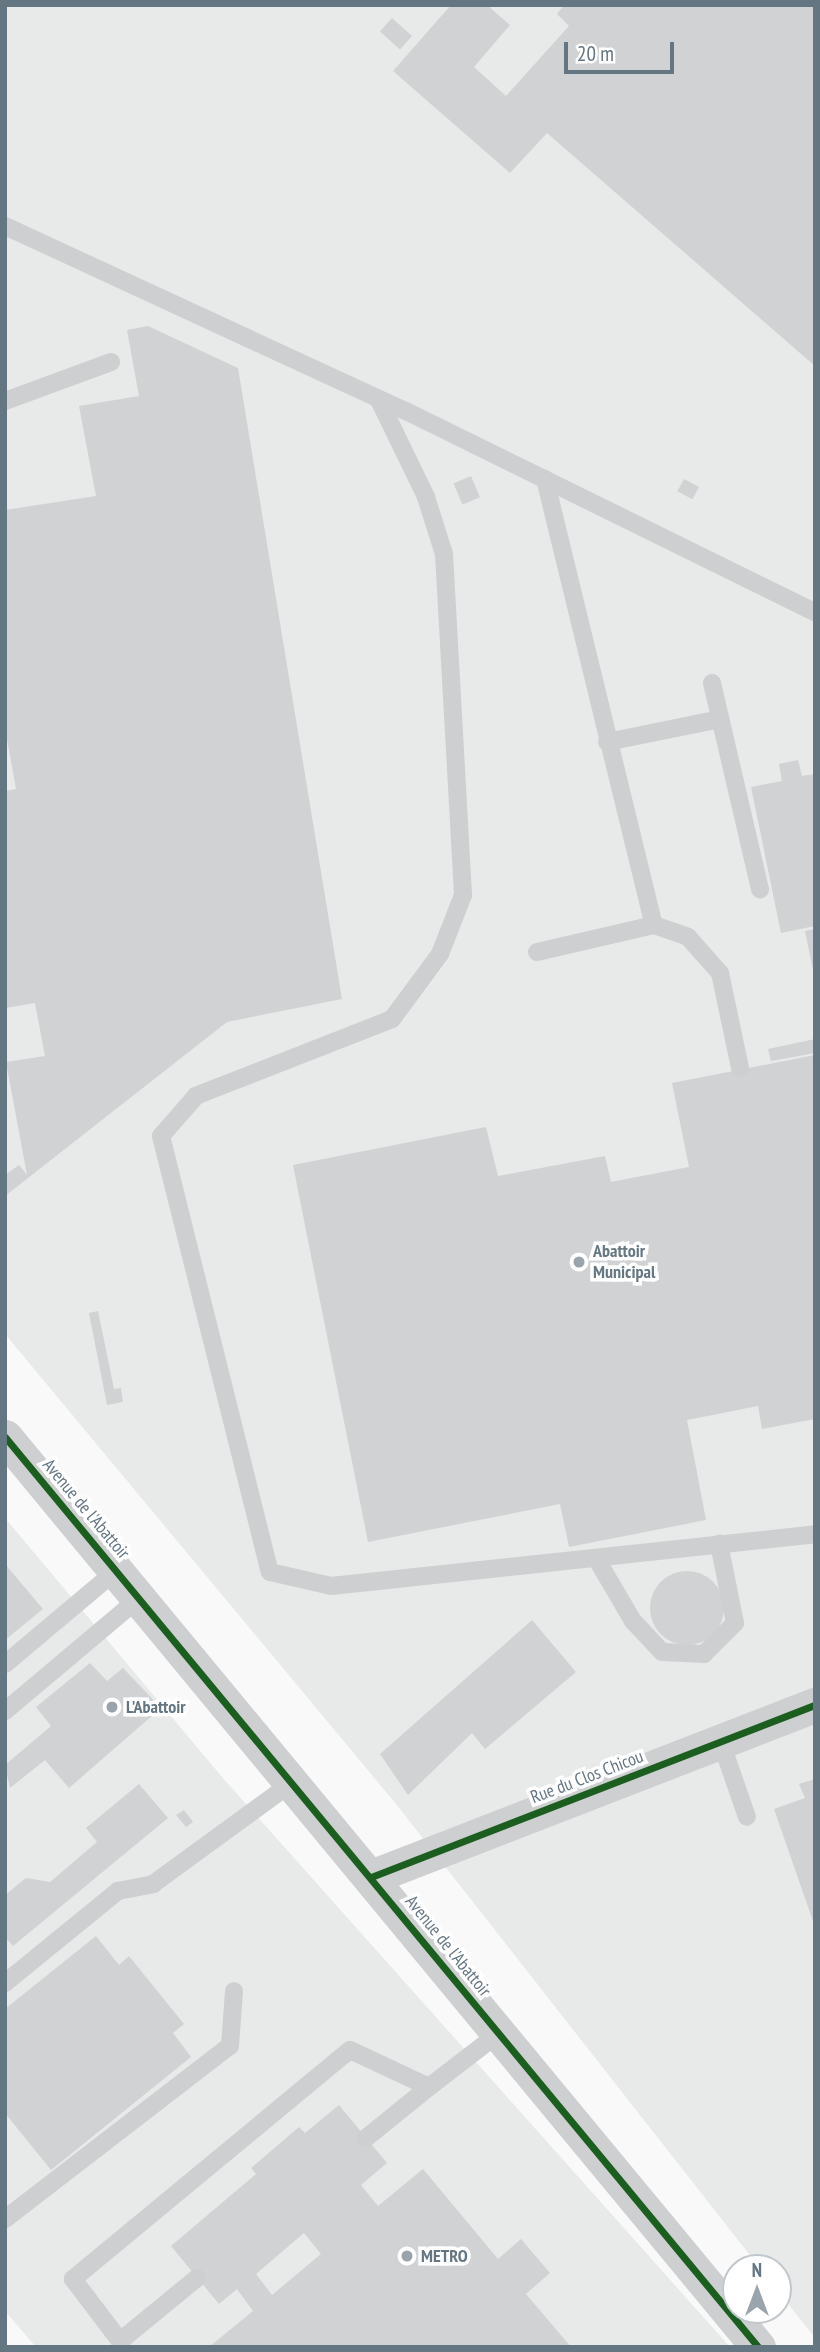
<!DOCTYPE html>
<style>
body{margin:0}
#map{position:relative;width:820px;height:2352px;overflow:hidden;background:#f9f9f9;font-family:"PT Sans Narrow",sans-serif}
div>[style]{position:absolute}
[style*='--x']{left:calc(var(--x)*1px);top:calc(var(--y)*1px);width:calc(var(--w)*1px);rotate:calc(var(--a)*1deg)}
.built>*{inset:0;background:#e8e9e9}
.building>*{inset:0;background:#d0d2d3;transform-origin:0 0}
.round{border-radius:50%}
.lane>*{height:18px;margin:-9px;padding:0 9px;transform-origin:9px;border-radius:9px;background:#cecfd0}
.street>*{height:35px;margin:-17.5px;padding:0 17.5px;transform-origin:17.5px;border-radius:17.5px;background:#cecfd0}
.cycleway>*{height:7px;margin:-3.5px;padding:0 3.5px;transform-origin:3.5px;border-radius:3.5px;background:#1b5e20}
.dots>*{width:19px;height:19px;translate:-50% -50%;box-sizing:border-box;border:4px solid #fff;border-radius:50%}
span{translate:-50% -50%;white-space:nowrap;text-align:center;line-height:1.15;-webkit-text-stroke:7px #fff;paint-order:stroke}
.poi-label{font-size:18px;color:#657683;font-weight:700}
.left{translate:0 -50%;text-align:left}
.street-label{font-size:18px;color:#657683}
.frame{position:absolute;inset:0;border:7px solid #657683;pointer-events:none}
.north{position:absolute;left:722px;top:2254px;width:70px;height:70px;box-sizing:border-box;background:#fff;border:2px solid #c1c8cd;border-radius:50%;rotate:0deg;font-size:19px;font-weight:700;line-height:28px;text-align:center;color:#657683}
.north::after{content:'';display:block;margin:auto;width:24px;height:32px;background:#99a4ac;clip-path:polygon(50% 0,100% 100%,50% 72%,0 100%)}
.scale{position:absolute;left:564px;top:42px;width:110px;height:32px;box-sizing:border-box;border:4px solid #657683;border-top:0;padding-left:9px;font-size:21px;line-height:24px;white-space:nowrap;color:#657683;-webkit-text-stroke:5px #fff;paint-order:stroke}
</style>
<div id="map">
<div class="built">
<div style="clip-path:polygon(5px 5px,815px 5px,815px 2338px,778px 2291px,778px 2268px,760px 2268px,396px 1804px,5px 1334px)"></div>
<div style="clip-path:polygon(5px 1518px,222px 1777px,730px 2347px,36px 2347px,5px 2311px)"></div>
</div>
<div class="building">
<div style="clip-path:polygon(451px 5px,487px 5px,510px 25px,474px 67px,506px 96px,569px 26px,557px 14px,564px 5px,815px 5px,815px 366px,547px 133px,510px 173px,393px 71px)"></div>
<div style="left:392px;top:18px;width:27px;height:18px;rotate:42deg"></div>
<div style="clip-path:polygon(148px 326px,238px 368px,342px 999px,227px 1022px,5px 1196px,5px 1175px,19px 1165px,27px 1175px,6px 1062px,45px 1056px,35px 1003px,5px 1008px,5px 791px,16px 789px,5px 728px,5px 510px,96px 496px,79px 406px,139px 396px,127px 330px)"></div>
<div style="left:471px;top:476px;width:23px;height:19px;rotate:67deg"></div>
<div style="left:684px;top:479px;width:17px;height:14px;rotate:28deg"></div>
<div style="clip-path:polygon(798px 760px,802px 776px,815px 774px,815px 926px,781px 933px,751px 787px,782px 781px,779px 764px)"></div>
<div style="clip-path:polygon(815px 929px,815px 975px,814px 975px,805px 931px)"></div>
<div style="clip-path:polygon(815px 1039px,815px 1053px,771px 1061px,768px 1049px)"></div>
<div style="clip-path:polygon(815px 1055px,815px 1419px,762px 1429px,758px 1406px,687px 1420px,706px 1520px,569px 1547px,560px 1504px,368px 1542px,293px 1165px,486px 1127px,498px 1176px,605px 1156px,611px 1182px,689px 1167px,672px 1083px)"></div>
<div style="clip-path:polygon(98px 1311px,114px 1389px,121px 1388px,123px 1402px,107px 1405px,89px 1313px)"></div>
<div style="clip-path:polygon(5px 1564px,43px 1609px,5px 1640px)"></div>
<div class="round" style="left:650px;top:1571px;width:74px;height:74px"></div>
<div style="clip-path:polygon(532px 1620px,576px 1672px,485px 1749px,472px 1733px,408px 1795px,380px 1754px)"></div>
<div style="clip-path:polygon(90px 1663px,107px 1681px,123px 1668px,161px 1708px,69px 1788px,45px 1760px,10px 1788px,5px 1765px,51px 1726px,36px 1707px)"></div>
<div style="clip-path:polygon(815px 1779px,815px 1924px,814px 1924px,774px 1809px,805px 1798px,799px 1784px)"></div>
<div style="clip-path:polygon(139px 1784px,168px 1818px,13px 1946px,5px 1937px,5px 1895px,26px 1878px,50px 1882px,97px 1842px,86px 1828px)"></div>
<div style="clip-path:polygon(184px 1810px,193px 1822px,186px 1827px,176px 1815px)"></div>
<div style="clip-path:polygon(96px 1936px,119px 1965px,129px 1956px,184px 2024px,173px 2033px,191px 2057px,51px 2170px,5px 2113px,5px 2009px)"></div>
<div style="clip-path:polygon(evenodd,339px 2105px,387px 2163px,361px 2185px,378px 2206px,423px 2169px,498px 2259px,521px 2239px,550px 2273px,526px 2294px,571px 2347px,209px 2347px,253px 2311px,237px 2289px,219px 2304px,171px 2246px,256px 2174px,251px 2168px,299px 2127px,305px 2133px,339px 2105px,304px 2233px,321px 2254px,272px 2295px,256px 2274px,304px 2233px)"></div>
</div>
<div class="lane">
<div style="--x:5;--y:226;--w:442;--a:24.8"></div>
<div style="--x:406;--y:411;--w:456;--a:26.2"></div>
<div style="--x:379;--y:400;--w:108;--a:64.1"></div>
<div style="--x:426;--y:497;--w:60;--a:72.5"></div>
<div style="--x:444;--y:554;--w:342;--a:86.8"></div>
<div style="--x:463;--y:895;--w:63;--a:111.3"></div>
<div style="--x:440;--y:954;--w:81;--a:126.4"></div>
<div style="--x:392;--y:1019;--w:211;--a:158.6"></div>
<div style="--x:196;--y:1096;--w:53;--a:131.2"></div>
<div style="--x:161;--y:1136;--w:449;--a:76"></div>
<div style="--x:270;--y:1572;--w:63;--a:12.9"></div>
<div style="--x:331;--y:1586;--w:487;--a:-6.1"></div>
<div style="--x:5;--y:401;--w:113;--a:-20.2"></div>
<div style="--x:545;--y:479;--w:459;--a:76.3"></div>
<div style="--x:654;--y:925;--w:36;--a:19"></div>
<div style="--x:688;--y:937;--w:48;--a:48.4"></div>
<div style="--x:720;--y:973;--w:97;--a:78.1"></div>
<div style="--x:712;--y:683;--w:212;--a:76.9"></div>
<div style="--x:607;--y:742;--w:115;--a:-11.5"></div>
<div style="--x:537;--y:952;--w:120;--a:-13"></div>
<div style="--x:596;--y:1558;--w:73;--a:59.6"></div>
<div style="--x:633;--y:1621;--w:42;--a:46.9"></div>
<div style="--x:662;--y:1652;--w:42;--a:2.7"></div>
<div style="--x:704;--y:1654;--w:44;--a:-45"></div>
<div style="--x:735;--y:1623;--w:81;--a:-101.4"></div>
<div style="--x:5;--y:1664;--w:146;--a:-40"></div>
<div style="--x:5;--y:1711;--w:175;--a:-40.1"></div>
<div style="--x:721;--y:1742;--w:79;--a:70.9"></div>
<div style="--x:5;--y:1983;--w:146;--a:-39.2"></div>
<div style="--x:118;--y:1891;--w:36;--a:-11"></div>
<div style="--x:153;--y:1884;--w:173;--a:-36.1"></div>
<div style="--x:429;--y:2087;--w:88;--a:-37.6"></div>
<div style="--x:5;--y:2219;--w:284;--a:-37.6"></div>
<div style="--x:230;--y:2046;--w:55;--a:-85.8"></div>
<div style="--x:197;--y:2278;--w:99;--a:140.7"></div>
<div style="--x:120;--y:2341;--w:78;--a:-127.2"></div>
<div style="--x:73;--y:2279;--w:359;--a:-39.6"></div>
<div style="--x:350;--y:2050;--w:87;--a:25.1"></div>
<div style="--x:429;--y:2087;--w:81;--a:141"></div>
</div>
<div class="street">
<div style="--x:5;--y:1437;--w:1181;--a:50.39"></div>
<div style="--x:371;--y:1877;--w:476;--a:-21.2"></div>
</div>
<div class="cycleway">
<div style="--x:5;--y:1437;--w:1181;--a:50.39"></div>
<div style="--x:371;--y:1877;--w:476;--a:-21.2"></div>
</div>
<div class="dots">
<div style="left:579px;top:1262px;background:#99a4ac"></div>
<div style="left:112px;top:1707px;background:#99a4ac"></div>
<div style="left:407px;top:2256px;background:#99a4ac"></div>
</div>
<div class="poi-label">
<span class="left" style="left:593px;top:1262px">Abattoir<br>Municipal</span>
<span class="left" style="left:126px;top:1707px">L'Abattoir</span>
<span class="left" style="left:421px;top:2256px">METRO</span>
</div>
<div class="street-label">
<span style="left:86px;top:1509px;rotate:50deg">Avenue de l'Abattoir</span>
<span style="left:587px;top:1777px;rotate:-21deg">Rue du Clos Chicou</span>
<span style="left:448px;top:1946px;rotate:51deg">Avenue de l'Abattoir</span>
</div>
<div class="frame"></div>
<div class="north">N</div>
<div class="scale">20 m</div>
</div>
